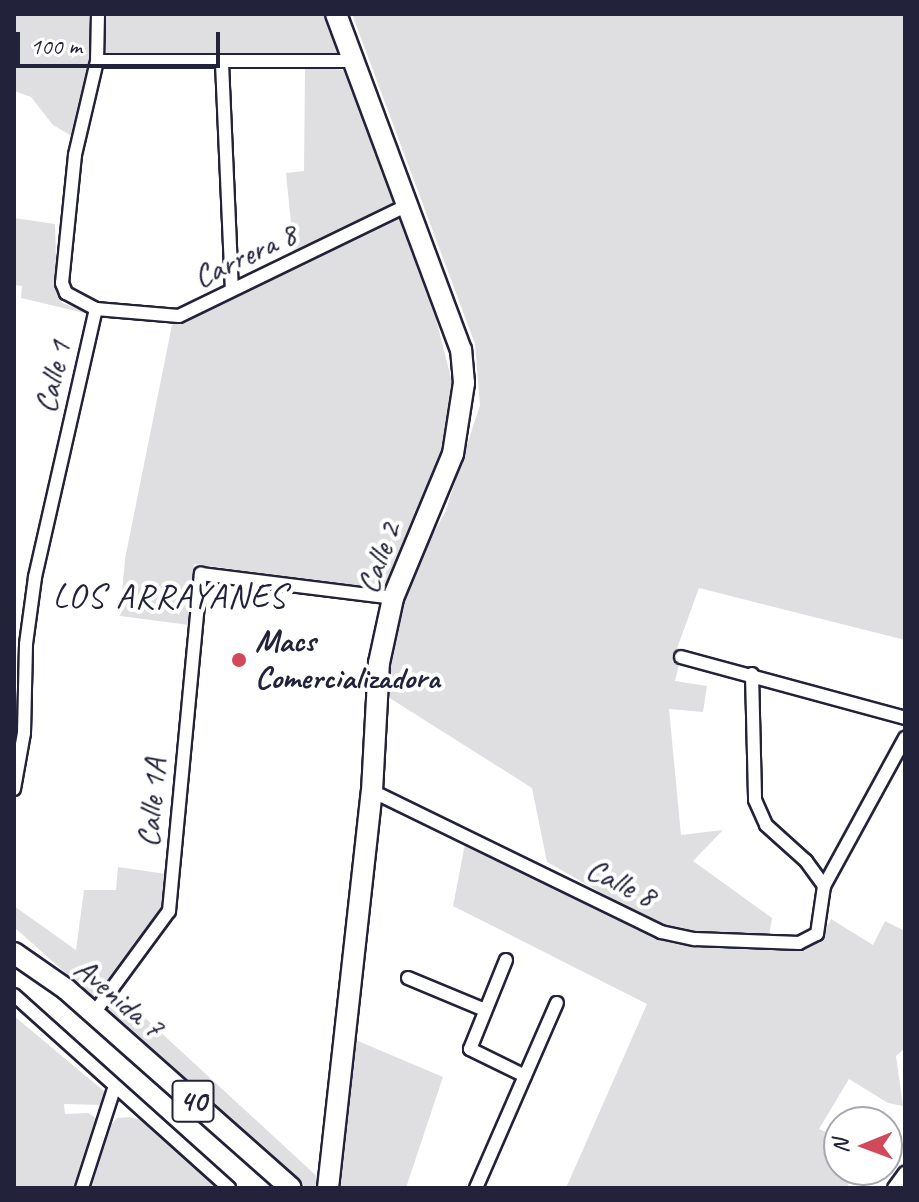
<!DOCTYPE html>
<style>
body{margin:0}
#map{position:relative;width:919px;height:1202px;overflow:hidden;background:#fff;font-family:Caveat,sans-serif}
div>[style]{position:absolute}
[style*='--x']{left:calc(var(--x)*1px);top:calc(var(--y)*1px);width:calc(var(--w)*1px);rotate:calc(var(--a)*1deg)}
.green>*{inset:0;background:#dfdfe2}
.roads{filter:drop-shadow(2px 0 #22223b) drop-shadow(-2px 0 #22223b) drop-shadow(0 2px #22223b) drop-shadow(0 -2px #22223b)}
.minor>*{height:12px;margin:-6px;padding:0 6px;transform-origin:6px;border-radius:6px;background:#fff}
.primary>*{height:20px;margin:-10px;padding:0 10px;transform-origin:10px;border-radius:10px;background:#fff}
.dots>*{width:22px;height:22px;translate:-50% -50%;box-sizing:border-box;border:4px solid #fff;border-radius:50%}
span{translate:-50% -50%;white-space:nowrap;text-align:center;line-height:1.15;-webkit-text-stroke:8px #fff;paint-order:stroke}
.shield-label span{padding:2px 6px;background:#fff;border:2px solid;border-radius:6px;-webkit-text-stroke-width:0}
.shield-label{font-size:30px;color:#22223b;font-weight:700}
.street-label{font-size:32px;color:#22223b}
.poi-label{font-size:32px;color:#22223b;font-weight:700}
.left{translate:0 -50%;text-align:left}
.neighbourhood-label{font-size:34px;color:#22223b;letter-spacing:2px}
.frame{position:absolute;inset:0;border:16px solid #22223b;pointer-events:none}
.north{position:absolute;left:823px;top:1106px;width:80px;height:80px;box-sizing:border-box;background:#fff;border:2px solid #a7a7b1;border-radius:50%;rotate:269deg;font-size:22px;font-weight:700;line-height:32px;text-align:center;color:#22223b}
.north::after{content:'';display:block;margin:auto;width:28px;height:36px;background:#d1495b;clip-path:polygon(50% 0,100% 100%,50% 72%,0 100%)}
.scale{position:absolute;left:16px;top:32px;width:204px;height:36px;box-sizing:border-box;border:4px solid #22223b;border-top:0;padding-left:10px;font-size:24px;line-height:28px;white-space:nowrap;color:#22223b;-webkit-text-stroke:6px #fff;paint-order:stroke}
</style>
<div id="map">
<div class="green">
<div style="clip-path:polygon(14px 14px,330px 14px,343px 54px,90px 53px,75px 138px,53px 125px,31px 97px,14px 91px)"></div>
<div style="clip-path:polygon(352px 14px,905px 14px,905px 640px,699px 588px,672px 662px,679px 665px,675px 681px,707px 686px,703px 712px,669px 709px,681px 835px,723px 830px,693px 861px,772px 918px,769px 936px,692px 934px,658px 925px,547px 862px,532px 788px,388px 697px,388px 660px,403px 598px,412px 570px,445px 513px,480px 405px,475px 344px)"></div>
<div style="clip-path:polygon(305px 67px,347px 70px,396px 205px,294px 254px,286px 173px,304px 171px)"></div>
<div style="clip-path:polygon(399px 215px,420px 256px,454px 390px,445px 453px,389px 591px,194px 564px,189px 625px,120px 616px,125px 559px,172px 325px)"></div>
<div style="clip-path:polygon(14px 218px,55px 224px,57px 291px,62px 303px,93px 315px,21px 298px,22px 286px,14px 285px)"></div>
<div style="clip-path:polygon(465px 844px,667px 942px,692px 947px,800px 949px,821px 939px,831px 919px,873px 945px,885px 921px,905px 931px,905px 1048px,896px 1056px,903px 1106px,888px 1103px,849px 1079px,819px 1129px,839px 1138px,839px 1170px,858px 1170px,846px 1188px,566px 1188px,647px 1004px,453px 906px)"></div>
<div style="clip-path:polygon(118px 867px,166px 874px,160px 913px,97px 1001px,14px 927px,14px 906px,76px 950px,84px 890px,116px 890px)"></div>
<div style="clip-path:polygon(118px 993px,322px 1181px,316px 1188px,307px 1188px,106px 1007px)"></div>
<div style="clip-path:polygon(14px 1016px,105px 1092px,103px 1105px,64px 1104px,65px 1114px,88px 1113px,102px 1122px,78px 1188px,14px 1188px)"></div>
<div style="clip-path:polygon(351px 1038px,443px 1077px,406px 1188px,336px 1188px)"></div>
<div style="clip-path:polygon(129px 1117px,142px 1120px,221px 1188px,90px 1188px,111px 1125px,117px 1118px)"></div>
</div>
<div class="roads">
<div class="minor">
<div style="--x:98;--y:14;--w:47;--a:91.2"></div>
<div style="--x:97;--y:61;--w:97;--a:103.2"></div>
<div style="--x:75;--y:155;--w:129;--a:95.8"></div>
<div style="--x:62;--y:283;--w:11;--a:68"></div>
<div style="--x:66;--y:293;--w:34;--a:28"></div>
<div style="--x:96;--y:309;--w:83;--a:4.8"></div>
<div style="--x:179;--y:316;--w:254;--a:-25.9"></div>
<div style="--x:97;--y:61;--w:255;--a:0"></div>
<div style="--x:222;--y:63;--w:226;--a:87.5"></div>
<div style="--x:681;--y:657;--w:232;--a:15.2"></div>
<div style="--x:752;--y:674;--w:126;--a:88.6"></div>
<div style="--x:755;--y:800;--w:27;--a:66"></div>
<div style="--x:766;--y:825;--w:54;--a:42"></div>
<div style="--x:806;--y:861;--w:31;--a:54"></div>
<div style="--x:14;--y:789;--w:57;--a:-79.9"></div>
<div style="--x:24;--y:733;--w:89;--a:-88.7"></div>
<div style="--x:26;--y:644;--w:68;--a:-82.3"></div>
<div style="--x:35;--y:577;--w:275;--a:-77.2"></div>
<div style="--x:372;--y:791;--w:322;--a:26"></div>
<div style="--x:661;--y:932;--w:35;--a:12"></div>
<div style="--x:695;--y:939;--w:104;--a:2.2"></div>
<div style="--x:799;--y:943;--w:20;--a:-27"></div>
<div style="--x:817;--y:934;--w:49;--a:-81.7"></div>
<div style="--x:824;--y:886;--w:169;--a:-61.3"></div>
<div style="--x:506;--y:960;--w:96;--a:112"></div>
<div style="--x:470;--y:1049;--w:61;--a:26.1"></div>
<div style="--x:408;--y:978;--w:83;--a:22.6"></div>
<div style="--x:14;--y:995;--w:289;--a:41.9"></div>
<div style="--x:94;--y:1013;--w:127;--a:-53.7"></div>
<div style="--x:169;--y:911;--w:339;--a:-84.6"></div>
<div style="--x:201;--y:574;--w:193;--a:7.1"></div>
<div style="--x:82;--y:1188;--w:107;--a:-72.1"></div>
<div style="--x:476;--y:1188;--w:202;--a:-66.4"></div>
<div style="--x:894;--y:1188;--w:19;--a:-54"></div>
</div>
<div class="primary">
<div style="--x:14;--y:953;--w:63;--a:34.7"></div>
<div style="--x:66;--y:989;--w:300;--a:41.5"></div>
<div style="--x:328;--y:1188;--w:399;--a:-83.7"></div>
<div style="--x:372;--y:791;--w:128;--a:-86.9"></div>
<div style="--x:379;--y:663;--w:66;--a:-77.8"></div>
<div style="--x:393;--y:598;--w:156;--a:-67.4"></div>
<div style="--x:453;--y:454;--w:72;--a:-81.2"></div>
<div style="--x:464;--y:383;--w:33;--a:-95"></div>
<div style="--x:461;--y:350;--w:358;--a:-110.4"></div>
</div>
</div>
<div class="dots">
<div style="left:239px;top:660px;background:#d1495b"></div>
</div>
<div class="shield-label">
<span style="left:193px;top:1101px">40</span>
</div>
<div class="street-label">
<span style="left:245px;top:256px;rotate:-25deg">Carrera 8</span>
<span style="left:53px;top:377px;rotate:-77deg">Calle 1</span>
<span style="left:379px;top:558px;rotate:-70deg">Calle 2</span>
<span style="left:152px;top:803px;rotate:-85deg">Calle 1A</span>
<span style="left:621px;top:883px;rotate:26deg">Calle 8</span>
<span style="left:119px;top:998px;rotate:40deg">Avenida 7</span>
</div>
<div class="poi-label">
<span class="left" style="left:255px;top:660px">Macs<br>Comercializadora</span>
</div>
<div class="neighbourhood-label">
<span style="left:170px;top:596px">LOS ARRAYANES</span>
</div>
<div class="frame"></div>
<div class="north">N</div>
<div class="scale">100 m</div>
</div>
